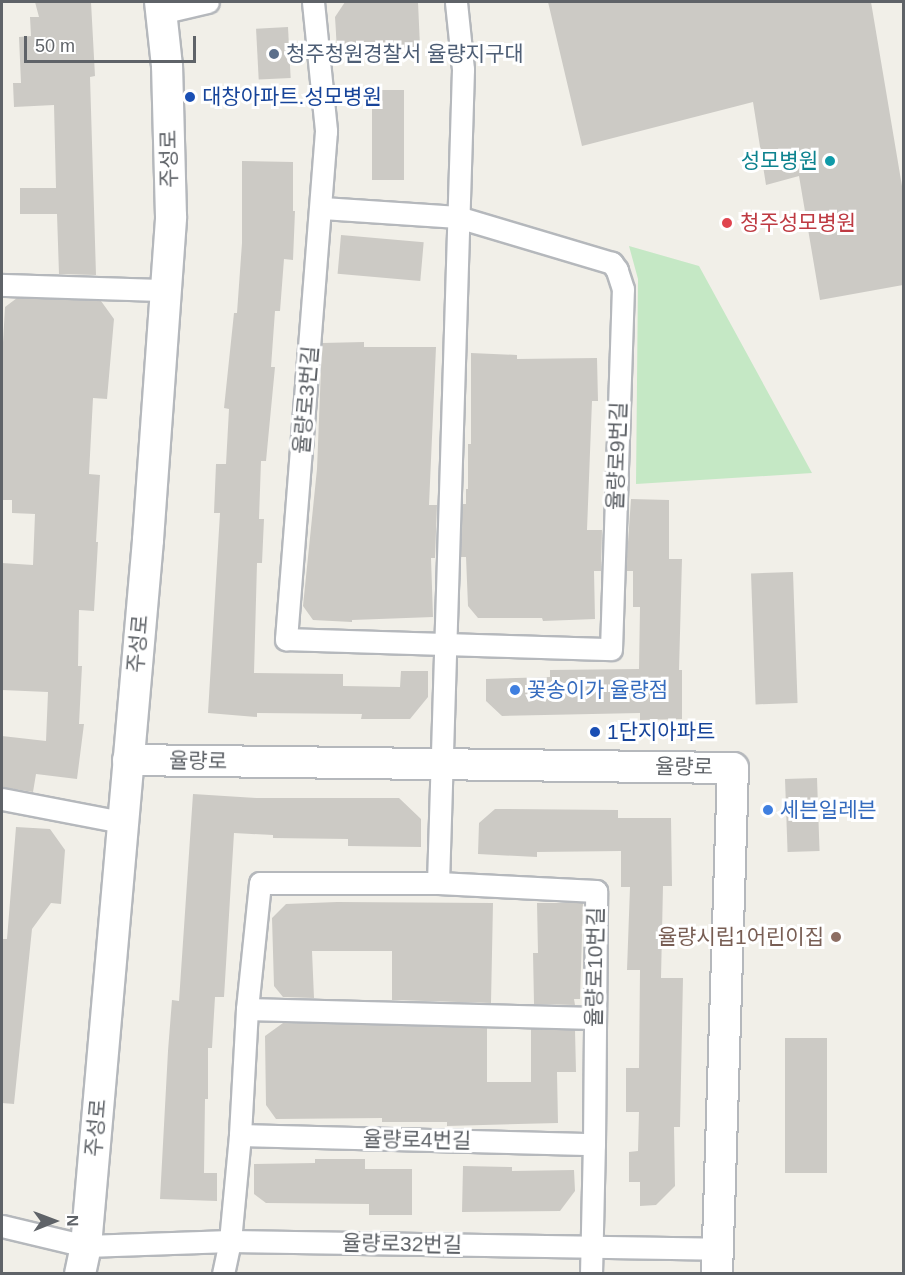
<!DOCTYPE html>
<meta charset="utf-8">
<style>
body{margin:0}
#map{position:relative;width:905px;height:1275px;overflow:hidden;background:#f1efe8;font-family:Arial,"Noto Sans KR",sans-serif}
div>[style]{position:absolute}
[style*='--x']{left:calc(var(--x)*1px);top:calc(var(--y)*1px);width:calc(var(--w)*1px);rotate:calc(var(--a)*1deg)}
.green>*{inset:0;background:#c5e8c5}
.building>*{inset:0;background:#cccac5;transform-origin:0 0}
.roads{filter:drop-shadow(2px 0 #b5b8bc) drop-shadow(-2px 0 #b5b8bc) drop-shadow(0 2px #b5b8bc) drop-shadow(0 -2px #b5b8bc)}
.street>*{height:21px;margin:-10.5px;padding:0 10.5px;transform-origin:10.5px;border-radius:10.5px;background:#fff}
.secondary>*{height:30px;margin:-15px;padding:0 15px;transform-origin:15px;border-radius:15px;background:#fff}
.dots>*{width:16px;height:16px;translate:-50% -50%;box-sizing:border-box;border:3px solid #fff;border-radius:50%}
span{translate:-50% -50%;white-space:nowrap;text-align:center;line-height:1.15;-webkit-text-stroke:6px #fff;paint-order:stroke}
.service-label{font-size:21px;color:#4e5e75}
.left{translate:0 -50%;text-align:left}
.transit-label{font-size:21px;color:#164399}
.street-label{font-size:21px;color:#5f6368}
.culture-label{font-size:21px;color:#0d838f}
.right{translate:-100% -50%;text-align:right}
.health-label{font-size:21px;color:#be3a42}
.shop-label{font-size:21px;color:#366cbe}
.education-label{font-size:21px;color:#785e54}
.frame{position:absolute;inset:0;border:3px solid #5f6368;pointer-events:none}
.north{position:absolute;left:24px;top:1191px;width:60px;height:60px;-webkit-text-stroke:4px #fff;paint-order:stroke;rotate:89deg;font-size:16px;font-weight:700;line-height:24px;text-align:center;color:#5f6368}
.north::after{content:'';display:block;margin:auto;width:21px;height:27px;background:#5f6368;clip-path:polygon(50% 0,100% 100%,50% 72%,0 100%)}
.scale{position:absolute;left:24px;top:36px;width:172px;height:27px;box-sizing:border-box;border:3px solid #5f6368;border-top:0;padding-left:8px;font-size:18px;line-height:21px;white-space:nowrap;color:#5f6368;-webkit-text-stroke:4px #fff;paint-order:stroke}
</style>
<div id="map">
<div class="green">
<div style="clip-path:polygon(629px 246px,699px 266px,812px 473px,636px 484px,638px 279px)"></div>
</div>
<div class="building">
<div style="clip-path:polygon(35px 2px,91px 2px,95px 76px,90px 77px,96px 275px,59px 274px,57px 214px,20px 214px,20px 188px,56px 188px,54px 105px,14px 107px,13px 83px,21px 83px,19px 37px,31px 36px,30px 17px,39px 17px)"></div>
<div style="clip-path:polygon(345px 2px,418px 2px,420px 47px,337px 50px,335px 17px)"></div>
<div style="clip-path:polygon(548px 2px,871px 2px,903px 192px,903px 285px,820px 300px,799px 176px,766px 185px,753px 102px,582px 146px)"></div>
<div style="left:288px;top:27px;width:51px;height:32px;rotate:87deg"></div>
<div style="left:372px;top:90px;width:32px;height:90px"></div>
<div style="clip-path:polygon(242px 161px,293px 162px,293px 211px,295px 211px,293px 260px,284px 259px,280px 311px,275px 311px,271px 367px,275px 367px,266px 461px,261px 461px,259px 519px,264px 519px,262px 563px,257px 563px,254px 673px,343px 674px,343px 686px,400px 687px,401px 671px,428px 671px,428px 697px,410px 719px,361px 719px,362px 714px,257px 713px,257px 717px,208px 713px,220px 513px,214px 513px,216px 464px,226px 464px,229px 409px,224px 408px,234px 313px,237px 313px,242px 243px)"></div>
<div style="left:341px;top:235px;width:83px;height:39px;rotate:5deg"></div>
<div style="clip-path:polygon(17px 298px,101px 301px,114px 319px,107px 399px,93px 398px,89px 474px,100px 475px,96px 542px,98px 542px,94px 611px,79px 610px,78px 666px,82px 666px,79px 724px,84px 724px,77px 779px,36px 774px,33px 792px,2px 787px,2px 736px,46px 741px,48px 692px,2px 690px,2px 563px,33px 565px,35px 514px,12px 513px,12px 500px,2px 500px,2px 360px,5px 307px)"></div>
<div style="clip-path:polygon(364px 342px,364px 347px,436px 347px,429px 505px,437px 505px,435px 558px,431px 558px,433px 617px,352px 620px,352px 622px,313px 620px,303px 606px,317px 469px,322px 343px)"></div>
<div style="clip-path:polygon(471px 353px,517px 355px,517px 359px,597px 358px,598px 401px,592px 401px,587px 530px,602px 530px,601px 571px,594px 571px,595px 619px,543px 621px,542px 618px,478px 618px,468px 606px,466px 557px,461px 557px,462px 504px,466px 504px,466px 489px,468px 489px,468px 444px,471px 444px)"></div>
<div style="clip-path:polygon(631px 499px,669px 500px,669px 559px,682px 559px,679px 670px,682px 670px,682px 719px,640px 720px,640px 713px,502px 716px,486px 701px,486px 679px,550px 677px,550px 670px,639px 669px,640px 607px,633px 607px,633px 571px,626px 571px)"></div>
<div style="left:793px;top:572px;width:131px;height:42px;rotate:88deg"></div>
<div style="left:817px;top:778px;width:73px;height:32px;rotate:88deg"></div>
<div style="clip-path:polygon(193px 794px,256px 798px,399px 798px,421px 819px,421px 847px,348px 846px,348px 839px,273px 838px,273px 835px,234px 833px,224px 997px,215px 997px,212px 1048px,208px 1048px,208px 1099px,205px 1099px,204px 1173px,217px 1173px,217px 1201px,160px 1199px,168px 1051px,172px 1000px,179px 1001px)"></div>
<div style="clip-path:polygon(495px 809px,618px 810px,618px 818px,671px 818px,672px 886px,663px 886px,661px 978px,683px 978px,680px 1127px,674px 1127px,675px 1186px,656px 1205px,640px 1206px,640px 1182px,629px 1182px,629px 1152px,638px 1151px,639px 1112px,626px 1112px,626px 1068px,639px 1068px,640px 970px,627px 970px,630px 887px,621px 887px,621px 851px,537px 852px,537px 857px,478px 854px,479px 823px)"></div>
<div style="clip-path:polygon(16px 827px,50px 829px,65px 850px,61px 904px,51px 903px,32px 929px,14px 1104px,2px 1103px,2px 939px,7px 939px)"></div>
<div style="clip-path:polygon(337px 902px,493px 903px,491px 1003px,392px 1000px,392px 951px,312px 951px,314px 998px,283px 997px,274px 986px,272px 918px,286px 904px)"></div>
<div style="clip-path:polygon(537px 903px,583px 903px,580px 999px,574px 999px,575px 1005px,534px 1004px,533px 953px,538px 953px)"></div>
<div style="clip-path:polygon(283px 1023px,487px 1028px,487px 1082px,531px 1082px,531px 1029px,575px 1030px,576px 1072px,557px 1072px,558px 1123px,447px 1126px,447px 1122px,382px 1122px,382px 1118px,276px 1119px,266px 1105px,265px 1036px)"></div>
<div style="left:785px;top:1038px;width:42px;height:135px"></div>
<div style="clip-path:polygon(315px 1159px,365px 1159px,365px 1169px,412px 1169px,412px 1215px,369px 1215px,369px 1204px,266px 1203px,254px 1194px,254px 1164px,315px 1163px)"></div>
<div style="clip-path:polygon(463px 1166px,512px 1167px,512px 1171px,574px 1170px,575px 1191px,560px 1211px,462px 1212px)"></div>
</div>
<div class="roads">
<div class="street">
<div style="--x:313;--y:2;--w:130;--a:84.2"></div>
<div style="--x:326;--y:131;--w:510;--a:94.5"></div>
<div style="--x:286;--y:639;--w:325;--a:1.8"></div>
<div style="--x:611;--y:649;--w:360;--a:-88.1"></div>
<div style="--x:623;--y:289;--w:20;--a:-108"></div>
<div style="--x:617;--y:270;--w:9;--a:-126"></div>
<div style="--x:612;--y:263;--w:161;--a:-163.4"></div>
<div style="--x:458;--y:217;--w:136;--a:-176.2"></div>
<div style="--x:161;--y:13;--w:48;--a:-13.2"></div>
<div style="--x:2;--y:285;--w:163;--a:1.8"></div>
<div style="--x:2;--y:799;--w:122;--a:10.9"></div>
<div style="--x:438;--y:883;--w:814;--a:-88.24"></div>
<div style="--x:463;--y:69;--w:67;--a:-96"></div>
<div style="--x:247;--y:1009;--w:347;--a:1.5"></div>
<div style="--x:2;--y:1226;--w:86;--a:13.4"></div>
<div style="--x:86;--y:1246;--w:144;--a:-2"></div>
<div style="--x:230;--y:1241;--w:488;--a:0.9"></div>
<div style="--x:223;--y:1274;--w:34;--a:-78"></div>
<div style="--x:230;--y:1241;--w:106;--a:-84.6"></div>
<div style="--x:591;--y:1274;--w:130;--a:-88.7"></div>
<div style="--x:594;--y:1144;--w:253;--a:-89.5"></div>
<div style="--x:596;--y:891;--w:158;--a:-177.1"></div>
<div style="--x:438;--y:883;--w:178;--a:180"></div>
<div style="--x:260;--y:883;--w:127;--a:95.9"></div>
<div style="--x:247;--y:1009;--w:126;--a:93.2"></div>
<div style="--x:240;--y:1135;--w:354;--a:1.5"></div>
</div>
<div class="secondary">
<div style="--x:128;--y:760;--w:605;--a:0.76"></div>
<div style="--x:733;--y:768;--w:506;--a:91.81"></div>
<div style="--x:80;--y:1274;--w:29;--a:-78"></div>
<div style="--x:86;--y:1246;--w:709;--a:-84.98"></div>
<div style="--x:148;--y:540;--w:324;--a:-85.9"></div>
<div style="--x:171;--y:217;--w:151;--a:-91.5"></div>
<div style="--x:167;--y:66;--w:64;--a:-96.2"></div>
</div>
</div>
<div class="dots">
<div style="left:274px;top:54px;background:#5c6f8a"></div>
<div style="left:190px;top:97px;background:#1a4fb4"></div>
<div style="left:830px;top:161px;background:#0f9aa8"></div>
<div style="left:727px;top:223px;background:#e0444e"></div>
<div style="left:515px;top:690px;background:#3f7fe0"></div>
<div style="left:595px;top:732px;background:#1a4fb4"></div>
<div style="left:768px;top:810px;background:#3f7fe0"></div>
<div style="left:836px;top:937px;background:#8d6e63"></div>
</div>
<div class="service-label">
<span class="left" style="left:286px;top:54px">청주청원경찰서 율량지구대</span>
</div>
<div class="transit-label">
<span class="left" style="left:202px;top:97px">대창아파트.성모병원</span>
<span class="left" style="left:607px;top:732px">1단지아파트</span>
</div>
<div class="street-label">
<span style="left:169px;top:159px;rotate:-91deg">주성로</span>
<span style="left:306px;top:400px;rotate:-85deg">율량로3번길</span>
<span style="left:617px;top:456px;rotate:-88deg">율량로9번길</span>
<span style="left:138px;top:644px;rotate:-85deg">주성로</span>
<span style="left:198px;top:761px;rotate:1deg">율량로</span>
<span style="left:684px;top:767px;rotate:1deg">율량로</span>
<span style="left:595px;top:967px;rotate:-89deg">율량로10번길</span>
<span style="left:96px;top:1128px;rotate:-85deg">주성로</span>
<span style="left:417px;top:1140px;rotate:1deg">율량로4번길</span>
<span style="left:402px;top:1244px;rotate:1deg">율량로32번길</span>
</div>
<div class="culture-label">
<span class="right" style="left:818px;top:161px">성모병원</span>
</div>
<div class="health-label">
<span class="left" style="left:740px;top:223px">청주성모병원</span>
</div>
<div class="shop-label">
<span class="left" style="left:527px;top:690px">꽃송이가 율량점</span>
<span class="left" style="left:780px;top:810px">세븐일레븐</span>
</div>
<div class="education-label">
<span class="right" style="left:824px;top:937px">율량시립1어린이집</span>
</div>
<div class="frame"></div>
<div class="north">N</div>
<div class="scale">50 m</div>
</div>
